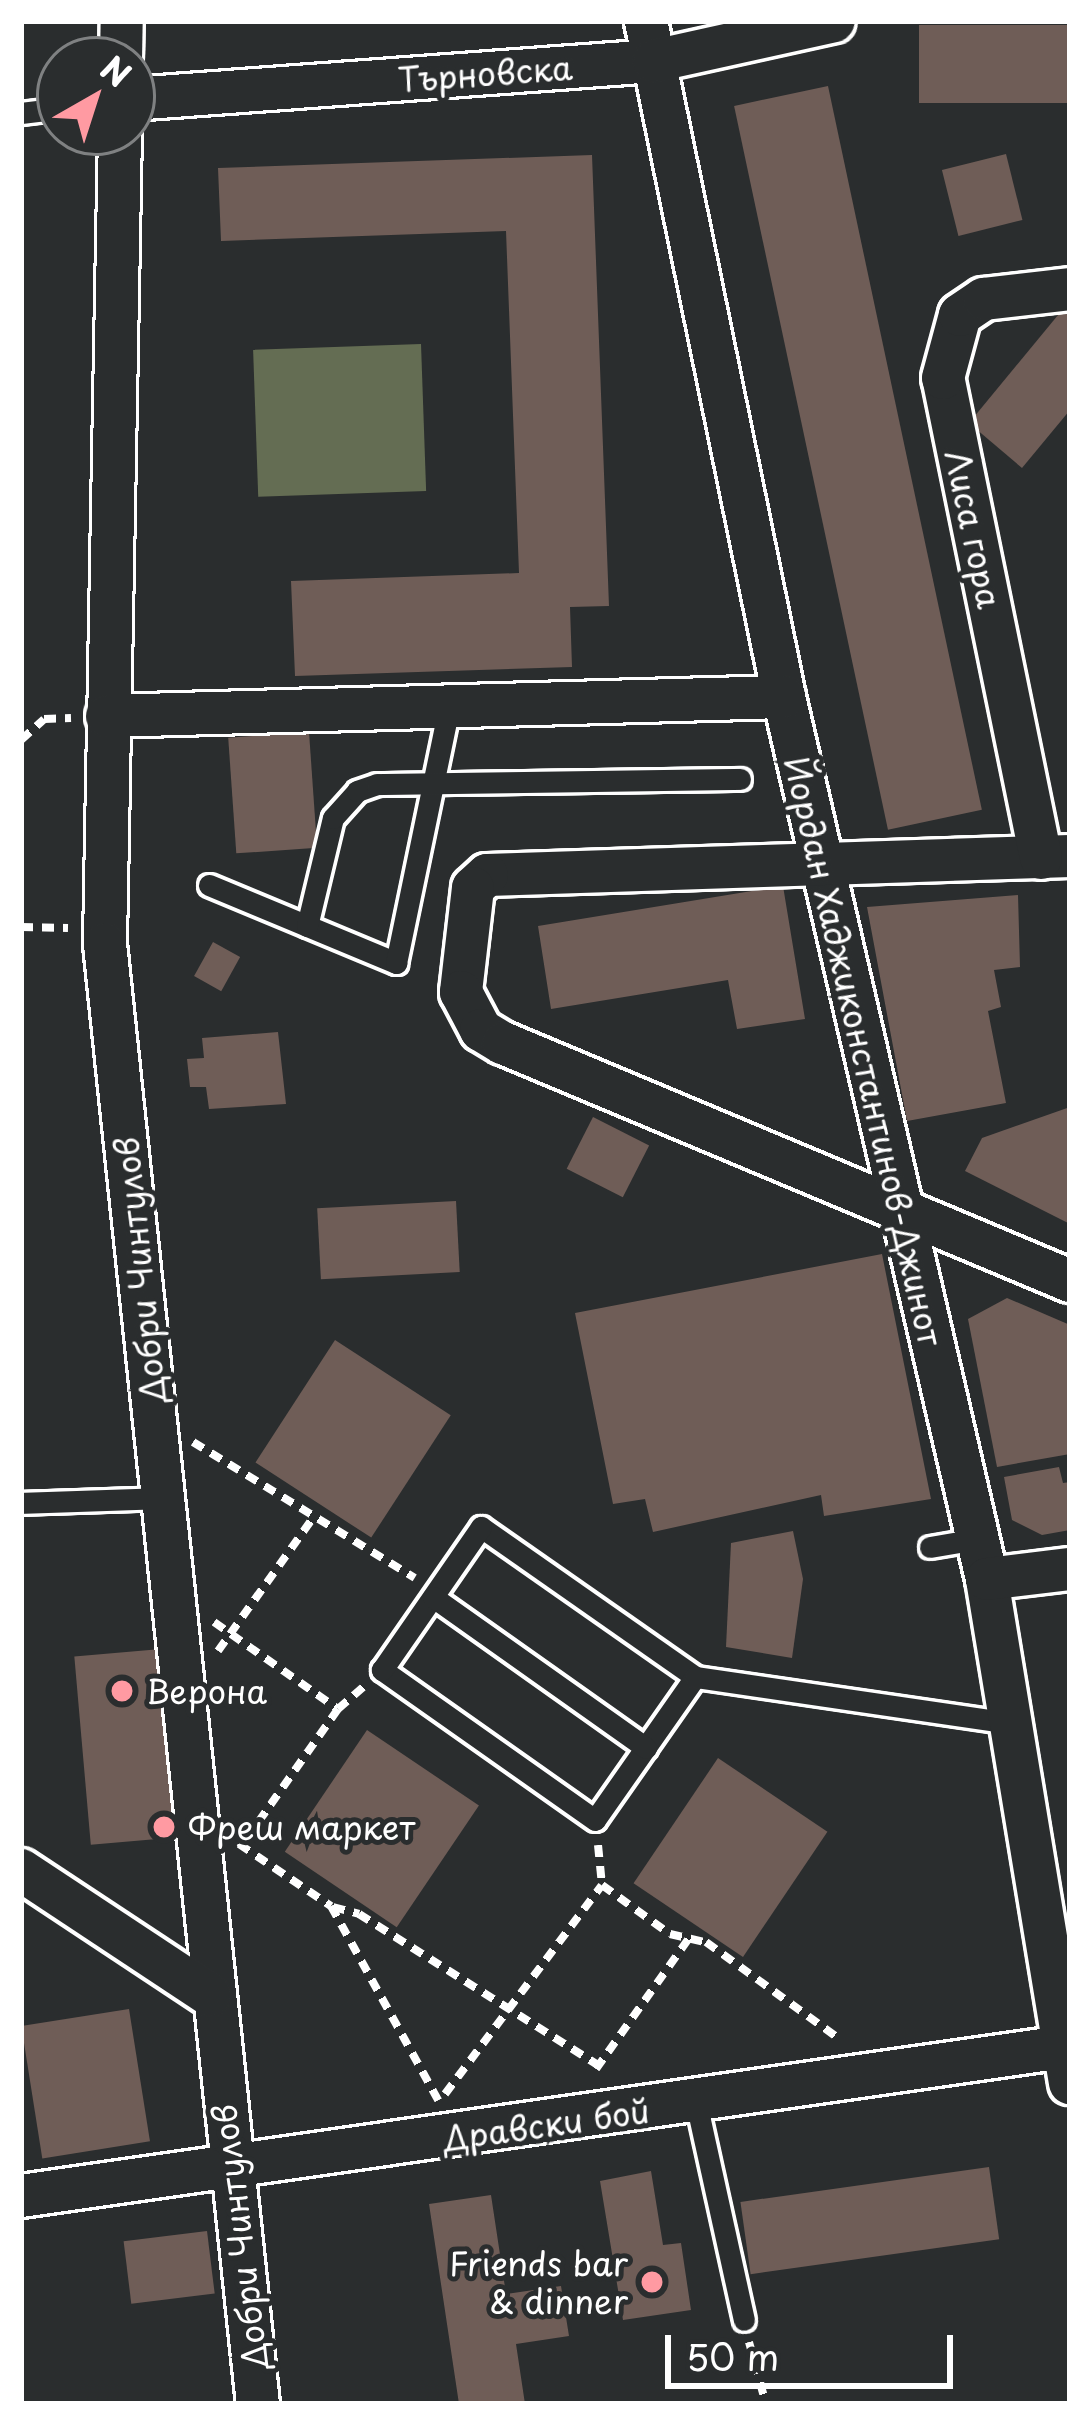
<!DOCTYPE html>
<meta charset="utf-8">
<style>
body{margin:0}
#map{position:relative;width:1091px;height:2425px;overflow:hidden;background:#2a2d2e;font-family:"Playpen Sans",sans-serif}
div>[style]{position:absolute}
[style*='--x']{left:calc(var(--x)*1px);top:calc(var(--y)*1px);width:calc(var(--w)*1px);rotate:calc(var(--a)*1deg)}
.green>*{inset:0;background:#646d53;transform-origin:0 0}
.building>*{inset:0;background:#6f5d57;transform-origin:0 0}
.path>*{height:8px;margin-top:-4px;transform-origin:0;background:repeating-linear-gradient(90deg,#fff 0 12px,transparent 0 21px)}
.roads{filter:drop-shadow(3px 0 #fff) drop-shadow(-3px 0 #fff) drop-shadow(0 3px #fff) drop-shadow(0 -3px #fff)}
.service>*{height:21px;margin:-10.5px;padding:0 10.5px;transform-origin:10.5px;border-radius:10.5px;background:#2a2d2e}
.minor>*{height:42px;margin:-21px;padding:0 21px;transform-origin:21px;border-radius:21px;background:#2a2d2e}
.dots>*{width:33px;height:33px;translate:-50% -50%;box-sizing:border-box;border:6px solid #2a2d2e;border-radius:50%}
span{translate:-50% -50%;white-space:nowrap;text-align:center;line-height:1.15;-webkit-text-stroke:10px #2a2d2e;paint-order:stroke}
.street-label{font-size:33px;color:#fff}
.poi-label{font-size:33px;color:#fff}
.left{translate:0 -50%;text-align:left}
.right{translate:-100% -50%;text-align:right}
.frame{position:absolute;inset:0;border:24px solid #fff;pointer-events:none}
.north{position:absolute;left:36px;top:36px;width:120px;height:120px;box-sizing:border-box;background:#2a2d2e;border:3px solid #7f8182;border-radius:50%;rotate:39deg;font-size:33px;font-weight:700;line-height:48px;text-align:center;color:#fff}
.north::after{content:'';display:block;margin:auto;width:42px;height:54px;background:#ff9aa2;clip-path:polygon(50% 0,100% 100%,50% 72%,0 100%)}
.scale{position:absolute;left:665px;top:2335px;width:288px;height:54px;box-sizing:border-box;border:6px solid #fff;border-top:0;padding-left:15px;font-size:36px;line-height:42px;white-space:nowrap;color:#fff;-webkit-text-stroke:9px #2a2d2e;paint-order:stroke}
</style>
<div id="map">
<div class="green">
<div style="left:421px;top:344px;width:147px;height:168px;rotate:88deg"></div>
</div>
<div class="building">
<div style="left:1070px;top:25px;width:78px;height:151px;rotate:90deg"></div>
<div style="left:828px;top:86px;width:740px;height:96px;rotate:78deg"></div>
<div style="left:1006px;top:154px;width:68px;height:66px;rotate:76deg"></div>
<div style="clip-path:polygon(592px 155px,609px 606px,570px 607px,572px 667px,295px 676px,291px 581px,519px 573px,506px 231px,221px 241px,218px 168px)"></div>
<div style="clip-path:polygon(1063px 309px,1070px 315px,1070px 410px,1022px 468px,969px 423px)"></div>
<div style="left:309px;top:732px;width:116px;height:81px;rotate:86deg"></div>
<div style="clip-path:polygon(783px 886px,805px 1019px,737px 1029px,728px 980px,551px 1009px,538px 926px)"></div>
<div style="clip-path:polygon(1018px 895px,1020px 967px,994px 970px,1001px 1007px,988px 1011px,1006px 1103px,907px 1121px,867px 907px)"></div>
<div style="left:213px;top:942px;width:31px;height:39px;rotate:29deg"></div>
<div style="clip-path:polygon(278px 1032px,286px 1104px,209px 1109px,206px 1087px,190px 1087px,187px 1059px,204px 1058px,202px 1038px)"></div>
<div style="clip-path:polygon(1070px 1107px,1070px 1224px,965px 1171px,982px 1138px)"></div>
<div style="left:593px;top:1117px;width:63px;height:58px;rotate:27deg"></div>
<div style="left:456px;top:1201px;width:71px;height:139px;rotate:87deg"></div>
<div style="clip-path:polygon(882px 1254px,931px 1499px,824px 1516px,821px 1495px,653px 1532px,645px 1499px,613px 1504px,575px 1313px)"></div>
<div style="clip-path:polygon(1007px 1298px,1070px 1325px,1070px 1454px,997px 1467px,968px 1319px)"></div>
<div style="left:335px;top:1340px;width:138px;height:146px;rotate:33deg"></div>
<div style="clip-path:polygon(1059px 1467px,1063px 1483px,1070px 1482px,1070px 1530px,1042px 1535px,1012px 1520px,1004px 1477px)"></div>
<div style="clip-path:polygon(793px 1531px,803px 1579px,792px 1658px,726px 1647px,731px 1543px)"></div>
<div style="left:161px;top:1649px;width:189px;height:87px;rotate:85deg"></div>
<div style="left:367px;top:1730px;width:135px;height:147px;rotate:34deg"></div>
<div style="left:718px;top:1758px;width:132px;height:151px;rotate:34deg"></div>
<div style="left:129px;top:2009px;width:134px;height:109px;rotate:81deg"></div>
<div style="left:989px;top:2167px;width:73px;height:251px;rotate:82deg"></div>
<div style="clip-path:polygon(651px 2171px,663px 2245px,681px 2243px,691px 2310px,623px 2320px,600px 2181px)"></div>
<div style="clip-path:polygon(491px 2195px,506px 2294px,561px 2286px,569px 2336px,516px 2344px,525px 2404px,459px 2404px,429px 2204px)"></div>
<div style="left:207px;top:2231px;width:63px;height:84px;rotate:83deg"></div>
</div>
<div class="path">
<div style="--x:21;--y:740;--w:31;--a:-42"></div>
<div style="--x:44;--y:719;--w:27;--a:-2"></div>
<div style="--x:21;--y:927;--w:47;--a:1.2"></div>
<div style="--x:193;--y:1442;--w:260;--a:31.5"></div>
<div style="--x:214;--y:1622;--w:151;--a:35.1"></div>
<div style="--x:338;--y:1709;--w:170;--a:125.2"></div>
<div style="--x:218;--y:1651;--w:167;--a:-54.5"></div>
<div style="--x:338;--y:1709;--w:35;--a:-41"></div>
<div style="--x:239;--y:1844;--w:111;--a:34"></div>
<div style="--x:331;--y:1906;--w:222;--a:61.1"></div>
<div style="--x:598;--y:1845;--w:40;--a:84.3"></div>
<div style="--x:333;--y:1907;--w:27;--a:15"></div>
<div style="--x:359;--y:1914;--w:284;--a:32.3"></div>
<div style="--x:596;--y:2069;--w:161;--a:-54.6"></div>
<div style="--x:445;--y:2094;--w:261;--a:-53.1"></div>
<div style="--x:602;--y:1885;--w:84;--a:35.8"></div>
<div style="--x:670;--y:1934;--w:37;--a:13"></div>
<div style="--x:706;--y:1942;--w:167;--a:36"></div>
<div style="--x:749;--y:2342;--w:64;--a:74.7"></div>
</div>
<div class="roads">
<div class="service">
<div style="--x:21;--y:113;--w:39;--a:-7"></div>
<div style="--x:209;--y:885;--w:203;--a:22.6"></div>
<div style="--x:396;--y:963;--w:262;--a:-78.3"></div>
<div style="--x:307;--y:926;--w:111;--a:-76.5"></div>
<div style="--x:333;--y:818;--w:36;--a:-48"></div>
<div style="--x:357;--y:791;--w:21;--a:-19"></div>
<div style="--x:377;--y:784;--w:363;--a:-0.8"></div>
<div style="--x:21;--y:1503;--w:141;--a:-2"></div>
<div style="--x:481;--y:1527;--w:261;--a:35"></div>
<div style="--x:695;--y:1677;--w:174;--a:125"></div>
<div style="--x:595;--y:1820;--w:261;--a:-144.8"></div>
<div style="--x:382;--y:1670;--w:174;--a:-55.3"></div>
<div style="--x:930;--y:1547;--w:48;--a:-9.7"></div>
<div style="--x:433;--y:1597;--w:261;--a:35.3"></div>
<div style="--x:695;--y:1677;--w:319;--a:8.3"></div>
<div style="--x:696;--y:2102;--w:223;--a:77.6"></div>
</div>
<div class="minor">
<div style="--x:646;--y:21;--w:690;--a:78.46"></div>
<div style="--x:784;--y:697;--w:905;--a:77.04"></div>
<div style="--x:987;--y:1579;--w:511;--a:80.65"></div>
<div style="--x:121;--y:60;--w:39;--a:-89"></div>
<div style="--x:132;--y:99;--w:523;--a:-4.16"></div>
<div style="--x:654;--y:61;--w:184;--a:-12.5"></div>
<div style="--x:120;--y:132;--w:812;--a:91.06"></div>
<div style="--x:105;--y:944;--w:1468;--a:84.02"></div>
<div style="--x:107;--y:716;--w:677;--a:-1.61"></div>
<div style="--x:1070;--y:856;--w:583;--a:178.13"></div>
<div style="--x:487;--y:875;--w:19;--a:137"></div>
<div style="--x:473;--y:888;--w:105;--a:96.6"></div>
<div style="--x:461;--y:992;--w:43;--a:62.2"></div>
<div style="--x:481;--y:1030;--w:26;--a:31"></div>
<div style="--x:503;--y:1043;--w:615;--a:22.77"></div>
<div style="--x:1041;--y:858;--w:490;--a:-101.5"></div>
<div style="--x:943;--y:378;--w:65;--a:-74.9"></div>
<div style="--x:960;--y:315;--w:29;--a:-34"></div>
<div style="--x:984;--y:299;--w:87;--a:-6.6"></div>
<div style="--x:987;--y:1579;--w:84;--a:-6.9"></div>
<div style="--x:21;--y:1870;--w:227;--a:33.5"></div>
<div style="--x:21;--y:2196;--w:1060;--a:-8.14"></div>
</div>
</div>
<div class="dots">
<div style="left:122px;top:1691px;background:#ff9aa2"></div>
<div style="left:164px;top:1827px;background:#ff9aa2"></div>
<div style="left:652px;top:2282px;background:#ff9aa2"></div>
</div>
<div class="street-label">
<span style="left:485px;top:73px;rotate:-4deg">Търновска</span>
<span style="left:974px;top:529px;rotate:78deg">Лиса гора</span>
<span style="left:864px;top:1051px;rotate:77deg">Йордан Хаджиконстантинов-Джинот</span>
<span style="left:139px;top:1270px;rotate:-96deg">Добри Чинтулов</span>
<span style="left:546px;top:2124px;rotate:-8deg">Дравски бой</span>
<span style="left:239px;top:2237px;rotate:-97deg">Добри Чинтулов</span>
</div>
<div class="poi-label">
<span class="left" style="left:146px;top:1691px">Верона</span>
<span class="left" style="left:188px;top:1827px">Фреш маркет</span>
<span class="right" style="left:628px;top:2282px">Friends bar<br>&amp; dinner</span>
</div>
<div class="frame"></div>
<div class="north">N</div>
<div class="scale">50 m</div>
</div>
